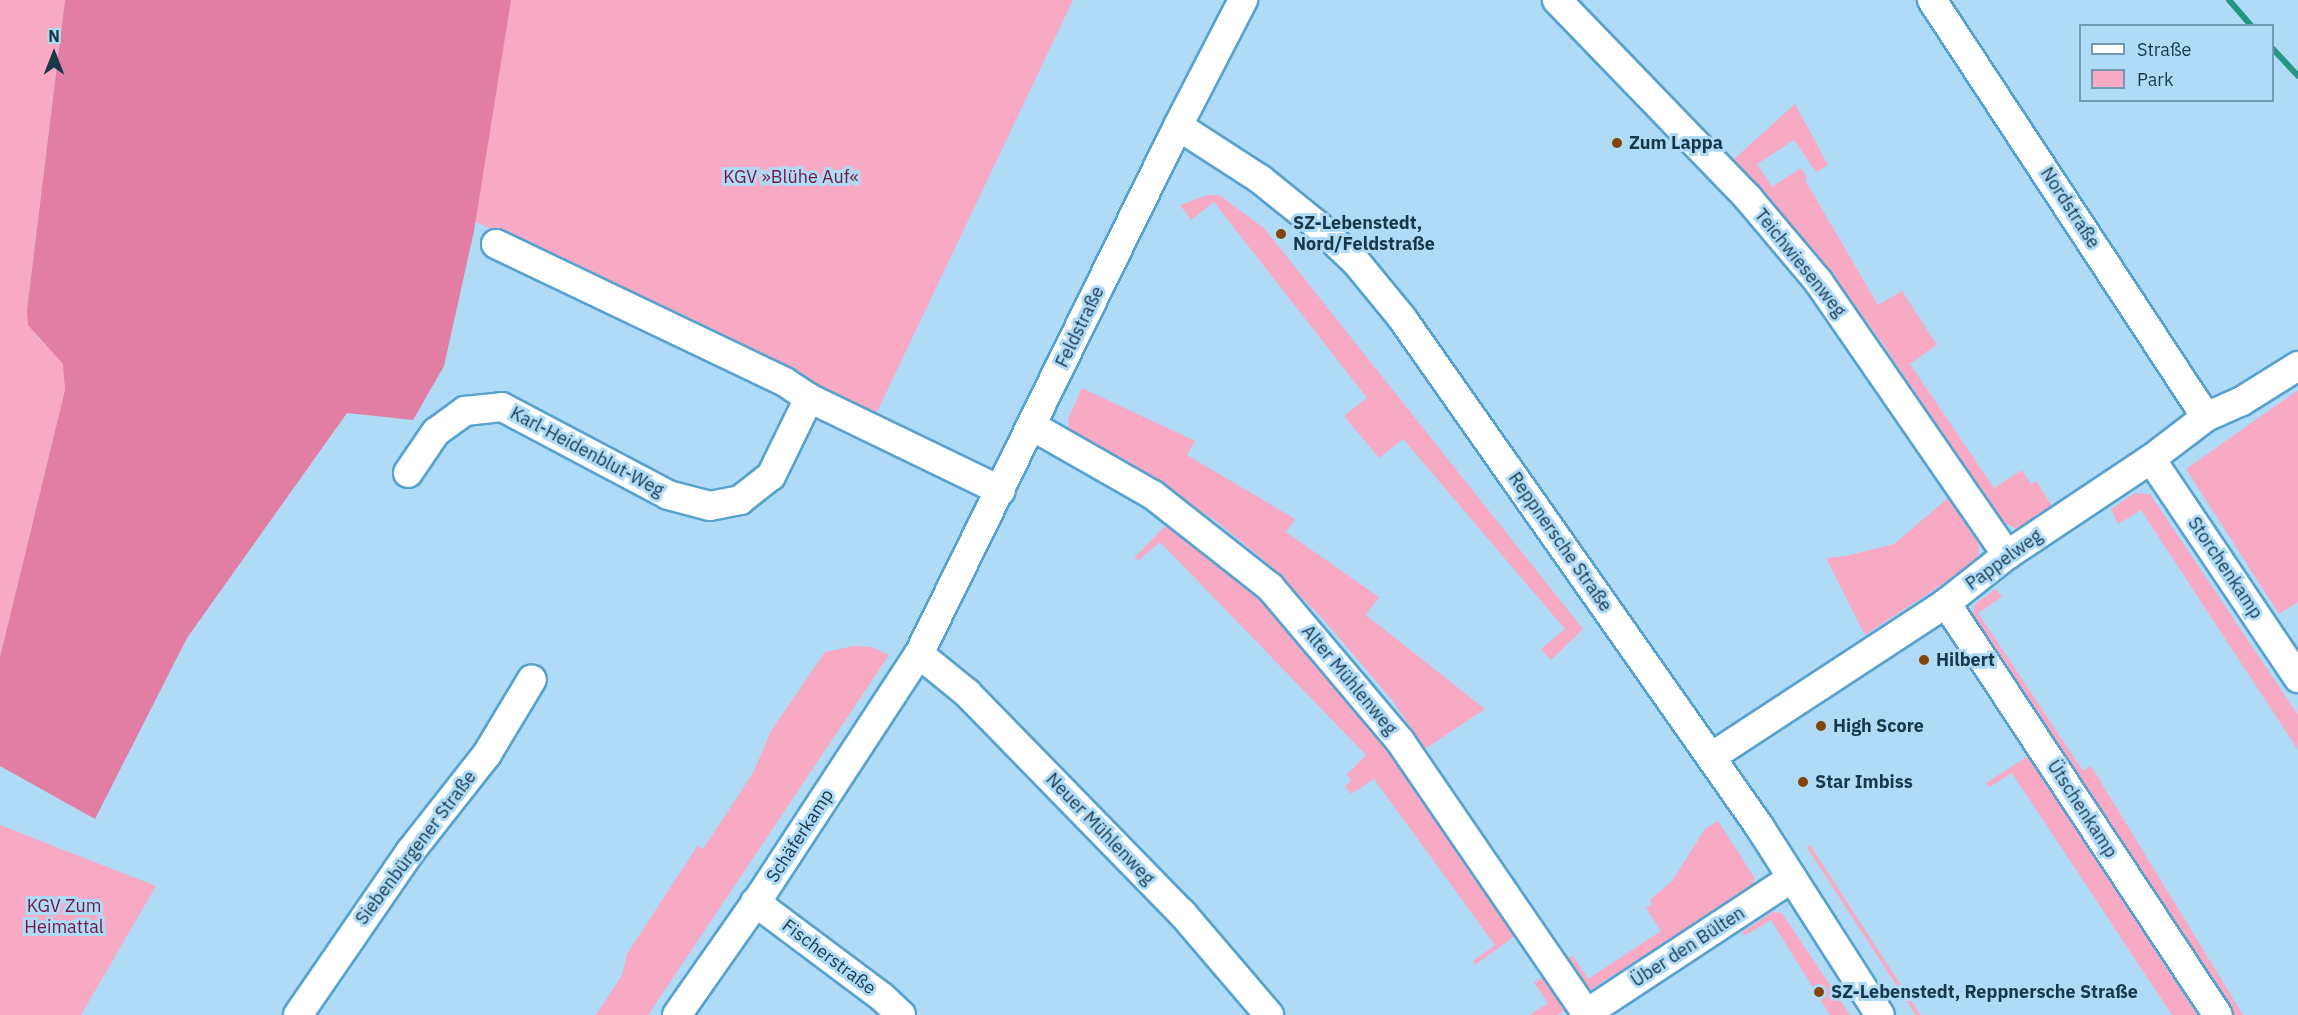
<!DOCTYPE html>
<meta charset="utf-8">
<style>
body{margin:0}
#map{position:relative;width:2298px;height:1015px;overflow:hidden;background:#b0dbf7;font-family:"IBM Plex Sans",sans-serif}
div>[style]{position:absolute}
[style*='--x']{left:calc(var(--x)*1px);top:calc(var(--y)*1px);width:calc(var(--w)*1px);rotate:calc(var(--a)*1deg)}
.green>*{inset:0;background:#f8a9c4;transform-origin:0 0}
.forest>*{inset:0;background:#e27ea4}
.stream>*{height:6px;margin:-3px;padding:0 3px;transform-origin:3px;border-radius:3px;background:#249782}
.roads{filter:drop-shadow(2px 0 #57a2ce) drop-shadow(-2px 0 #57a2ce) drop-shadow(0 2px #57a2ce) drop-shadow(0 -2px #57a2ce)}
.minor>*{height:28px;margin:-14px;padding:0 14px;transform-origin:14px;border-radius:14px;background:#fff}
.dots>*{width:16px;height:16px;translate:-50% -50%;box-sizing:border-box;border:3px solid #b0dbf7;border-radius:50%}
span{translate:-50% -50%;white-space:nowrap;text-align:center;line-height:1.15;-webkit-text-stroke:6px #b0dbf7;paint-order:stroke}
.poi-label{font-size:18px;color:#18384a;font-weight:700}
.left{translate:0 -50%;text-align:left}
.park-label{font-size:18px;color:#721943}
.street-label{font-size:18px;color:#18384a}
.legend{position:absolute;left:2079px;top:24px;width:195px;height:78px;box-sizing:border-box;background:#b0dbf7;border:2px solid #739ab2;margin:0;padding:8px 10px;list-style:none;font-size:18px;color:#18384a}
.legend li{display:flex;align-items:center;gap:12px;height:30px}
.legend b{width:30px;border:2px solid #739ab2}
.north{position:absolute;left:24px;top:24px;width:60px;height:60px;-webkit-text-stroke:4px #b0dbf7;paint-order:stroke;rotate:0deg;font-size:16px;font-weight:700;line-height:24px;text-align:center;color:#18384a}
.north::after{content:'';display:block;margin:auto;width:21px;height:27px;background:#18384a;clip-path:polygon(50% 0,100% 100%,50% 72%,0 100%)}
</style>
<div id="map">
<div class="green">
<div style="clip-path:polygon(0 0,65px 0,27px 310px,39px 339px,56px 353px,63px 364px,66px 376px,65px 390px,0 657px)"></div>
<div style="clip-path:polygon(502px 0,1073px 0,876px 414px,441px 205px)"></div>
<div style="clip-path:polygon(1795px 104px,1828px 165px,1816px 172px,1794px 140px,1757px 164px,1772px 187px,1801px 168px,1807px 178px,1805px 180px,1878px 305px,1902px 291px,1937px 345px,1910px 364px,1994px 488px,2022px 470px,2031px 484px,2036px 481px,2054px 509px,2021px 531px,2003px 522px,1878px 337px,1829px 271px,1733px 160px)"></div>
<div style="clip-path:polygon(1208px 195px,1219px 195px,1264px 228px,1583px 629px,1551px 660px,1541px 649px,1565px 629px,1403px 439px,1379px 458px,1344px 416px,1367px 398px,1214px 202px,1191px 220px,1180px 205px)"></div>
<div style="clip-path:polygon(1082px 388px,1195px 441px,1187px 455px,1295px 519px,1286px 532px,1379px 597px,1366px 615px,1485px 709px,1425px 749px,1392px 700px,1322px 618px,1265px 561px,1216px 521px,1169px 489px,1069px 430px,1068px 419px)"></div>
<div style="clip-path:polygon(2298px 390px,2298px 602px,2279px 614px,2186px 469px)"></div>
<div style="clip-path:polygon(2135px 493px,2150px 494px,2298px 715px,2298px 750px,2141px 510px,2118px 524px,2111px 509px)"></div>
<div style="clip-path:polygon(1948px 498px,1979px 544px,1978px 561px,1865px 635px,1826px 558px,1846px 556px,1894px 544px)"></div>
<div style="clip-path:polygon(1167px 524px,1260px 598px,1388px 752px,1516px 935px,1475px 965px,1473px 961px,1495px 945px,1374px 779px,1351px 794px,1345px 786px,1351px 781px,1347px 774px,1366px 755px,1160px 542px,1139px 560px,1134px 558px)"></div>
<div style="clip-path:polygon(1996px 589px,2002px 597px,1978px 613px,2083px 771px,2091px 766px,2243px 1015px,2234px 1015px,1972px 617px,1975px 604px)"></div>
<div style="clip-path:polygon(854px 646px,872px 647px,889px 655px,648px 1015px,596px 1015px,622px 975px,627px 954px,698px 845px,703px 849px,753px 773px,771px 731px,825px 652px)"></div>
<div style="clip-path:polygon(2028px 756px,2197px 1015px,2172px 1015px,2012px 773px,1989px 787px,1986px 783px)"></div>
<div style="clip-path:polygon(1718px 821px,1754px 877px,1753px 886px,1590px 990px,1568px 958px,1573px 956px,1588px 979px,1661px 931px,1646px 908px,1652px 904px,1650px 900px,1672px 881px,1705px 829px)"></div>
<div style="clip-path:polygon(0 825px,156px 886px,81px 1015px,0 1015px)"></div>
<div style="left:1810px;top:845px;width:203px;height:4px;rotate:57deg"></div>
<div style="clip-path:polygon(1772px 912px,1782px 913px,1850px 1015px,1830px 1015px,1771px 920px,1746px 935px,1741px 933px)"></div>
<div style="clip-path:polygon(1545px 976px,1567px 1009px,1557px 1015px,1530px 1015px,1548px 1003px,1534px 983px)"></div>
</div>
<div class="forest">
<div style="clip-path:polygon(65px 0,511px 0,474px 231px,444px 366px,413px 420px,347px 413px,187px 638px,95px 819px,0 766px,0 657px,65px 390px,63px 364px,28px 325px,27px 310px)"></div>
</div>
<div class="stream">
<div style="--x:2229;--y:0;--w:35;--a:49"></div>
<div style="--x:2272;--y:48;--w:38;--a:47"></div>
</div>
<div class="roads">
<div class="minor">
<div style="--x:1557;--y:0;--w:275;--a:46"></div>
<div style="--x:1748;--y:198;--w:109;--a:49.9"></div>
<div style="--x:1818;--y:281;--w:333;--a:55.4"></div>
<div style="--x:1932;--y:0;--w:499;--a:56.7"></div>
<div style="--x:1178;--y:126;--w:98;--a:32.9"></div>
<div style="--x:1260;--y:179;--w:73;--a:38.9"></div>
<div style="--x:1317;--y:225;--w:54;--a:43.5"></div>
<div style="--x:1356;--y:262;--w:72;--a:50.6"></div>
<div style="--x:1402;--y:318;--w:621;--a:54.9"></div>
<div style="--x:1759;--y:826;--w:224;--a:57.4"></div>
<div style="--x:496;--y:244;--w:320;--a:25.5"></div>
<div style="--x:785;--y:382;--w:29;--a:34"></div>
<div style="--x:809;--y:398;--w:213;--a:25.8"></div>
<div style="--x:1032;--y:426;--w:139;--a:29.7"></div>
<div style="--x:1153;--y:495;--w:149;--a:38.2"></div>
<div style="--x:1270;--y:587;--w:202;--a:49.8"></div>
<div style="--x:1400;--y:741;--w:330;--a:55.6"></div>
<div style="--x:2151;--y:459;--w:264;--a:56.1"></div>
<div style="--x:408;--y:473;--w:50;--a:-55.7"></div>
<div style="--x:436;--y:432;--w:36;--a:-36"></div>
<div style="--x:465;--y:411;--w:37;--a:-6"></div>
<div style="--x:502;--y:407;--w:188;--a:27.9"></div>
<div style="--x:668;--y:495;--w:43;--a:14.7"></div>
<div style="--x:710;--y:506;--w:31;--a:-11"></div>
<div style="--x:740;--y:500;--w:39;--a:-38"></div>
<div style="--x:771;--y:476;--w:87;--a:-64"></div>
<div style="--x:1946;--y:603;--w:494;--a:56.6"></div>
<div style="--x:919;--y:654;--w:62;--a:39.1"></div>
<div style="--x:967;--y:693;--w:308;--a:45.7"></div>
<div style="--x:1182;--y:913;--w:134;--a:49.5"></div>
<div style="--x:1711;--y:757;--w:281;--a:-33.2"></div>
<div style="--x:1946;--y:603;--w:78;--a:-38.2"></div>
<div style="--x:2007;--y:555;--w:173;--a:-33.7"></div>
<div style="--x:2151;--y:459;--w:69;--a:-37.4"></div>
<div style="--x:2206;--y:417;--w:39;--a:-24"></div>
<div style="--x:2242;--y:401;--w:66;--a:-32"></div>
<div style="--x:755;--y:902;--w:159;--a:36.8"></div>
<div style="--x:882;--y:997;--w:26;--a:43"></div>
<div style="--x:298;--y:1015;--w:198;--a:-55.5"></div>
<div style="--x:410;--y:852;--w:125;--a:-51.8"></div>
<div style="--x:487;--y:754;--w:87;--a:-59"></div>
<div style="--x:677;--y:1015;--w:150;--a:-55"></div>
<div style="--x:763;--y:892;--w:285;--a:-56.8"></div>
<div style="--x:919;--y:654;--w:588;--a:-63.87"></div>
<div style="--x:1178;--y:126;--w:142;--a:-62.7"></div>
<div style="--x:1584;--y:1015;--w:249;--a:-33.4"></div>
</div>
</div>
<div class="dots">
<div style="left:1617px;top:143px;background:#834506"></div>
<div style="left:1281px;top:234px;background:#834506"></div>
<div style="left:1924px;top:660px;background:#834506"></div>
<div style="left:1821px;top:726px;background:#834506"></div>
<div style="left:1803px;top:782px;background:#834506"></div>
<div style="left:1819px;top:992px;background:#834506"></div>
</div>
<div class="poi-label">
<span class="left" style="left:1629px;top:143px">Zum Lappa</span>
<span class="left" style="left:1293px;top:234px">SZ-Lebenstedt,<br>Nord/Feldstraße</span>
<span class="left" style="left:1936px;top:660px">Hilbert</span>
<span class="left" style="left:1833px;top:726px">High Score</span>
<span class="left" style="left:1815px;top:782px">Star Imbiss</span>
<span class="left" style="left:1831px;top:992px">SZ-Lebenstedt, Reppnersche Straße</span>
</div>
<div class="park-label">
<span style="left:791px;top:177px">KGV »Blühe Auf«</span>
<span style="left:64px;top:917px">KGV Zum<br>Heimattal</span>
</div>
<div class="street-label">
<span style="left:2070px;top:208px;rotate:57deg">Nordstraße</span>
<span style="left:1800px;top:263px;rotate:51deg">Teichwiesenweg</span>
<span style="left:1080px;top:327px;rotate:-64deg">Feldstraße</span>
<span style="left:587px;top:452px;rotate:28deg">Karl-Heidenblut-Weg</span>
<span style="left:1560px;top:542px;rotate:55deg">Reppnersche Straße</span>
<span style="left:2004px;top:560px;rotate:-36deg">Pappelweg</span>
<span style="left:2225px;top:568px;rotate:56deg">Storchenkamp</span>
<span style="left:1349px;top:680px;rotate:50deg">Alter Mühlenweg</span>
<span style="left:2082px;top:809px;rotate:57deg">Ütschenkamp</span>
<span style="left:1100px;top:829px;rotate:46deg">Neuer Mühlenweg</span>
<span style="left:800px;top:836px;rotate:-57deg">Schäferkamp</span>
<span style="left:416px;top:848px;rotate:-53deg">Siebenbürgener Straße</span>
<span style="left:1688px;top:947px;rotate:-33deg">Über den Bülten</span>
<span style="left:829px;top:957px;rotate:37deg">Fischerstraße</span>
</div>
<ul class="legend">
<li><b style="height:8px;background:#fff"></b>Straße</li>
<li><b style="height:16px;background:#f8a9c4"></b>Park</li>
</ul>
<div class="north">N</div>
</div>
